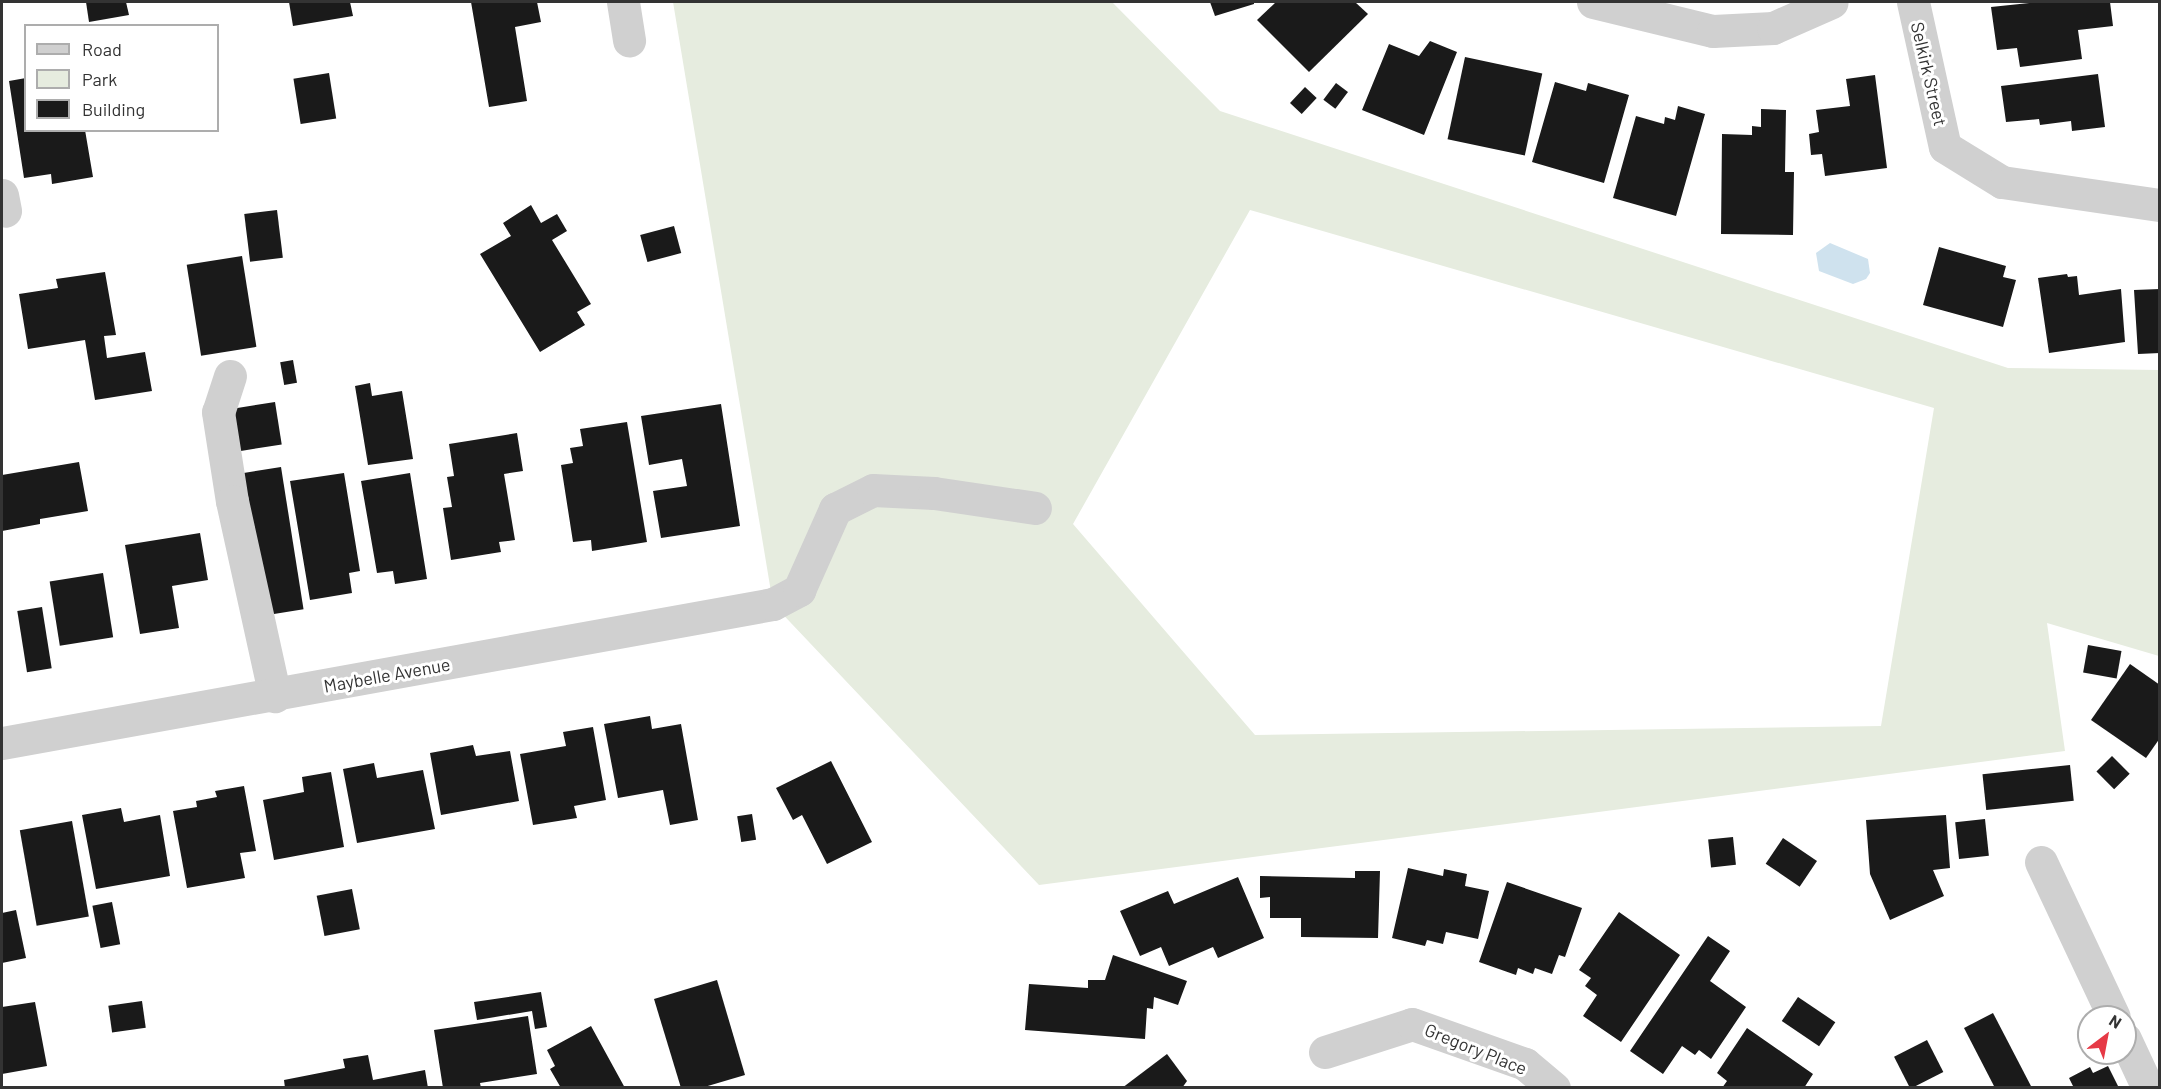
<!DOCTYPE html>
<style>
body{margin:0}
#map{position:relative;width:2161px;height:1089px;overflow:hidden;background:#fff;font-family:Barlow,sans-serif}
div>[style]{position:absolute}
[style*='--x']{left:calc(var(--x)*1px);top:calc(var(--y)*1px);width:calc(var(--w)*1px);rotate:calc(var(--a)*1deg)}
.green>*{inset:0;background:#e6ecdf}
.water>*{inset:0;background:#cfe2ee}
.building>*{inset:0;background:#1a1a1a;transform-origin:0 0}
.minor>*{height:33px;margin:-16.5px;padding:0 16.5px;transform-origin:16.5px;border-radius:16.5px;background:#d0d0d0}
span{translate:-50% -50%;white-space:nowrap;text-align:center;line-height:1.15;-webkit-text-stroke:6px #fff;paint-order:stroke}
.street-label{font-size:18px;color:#333}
.frame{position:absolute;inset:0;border:3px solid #333;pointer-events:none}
.legend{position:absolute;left:24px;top:24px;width:195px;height:108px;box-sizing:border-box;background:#fff;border:2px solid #adadad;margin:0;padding:8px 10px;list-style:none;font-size:18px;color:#333}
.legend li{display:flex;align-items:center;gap:12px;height:30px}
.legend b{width:30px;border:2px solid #adadad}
.north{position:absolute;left:2077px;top:1005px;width:60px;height:60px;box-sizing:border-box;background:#fff;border:2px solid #adadad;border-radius:50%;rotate:32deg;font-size:16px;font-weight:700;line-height:24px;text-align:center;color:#333}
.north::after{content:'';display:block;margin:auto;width:21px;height:27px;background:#e63946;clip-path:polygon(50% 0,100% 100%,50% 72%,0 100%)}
</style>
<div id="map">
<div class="green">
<div style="clip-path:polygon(evenodd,673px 2px,1112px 2px,1220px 111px,2008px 368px,2159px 370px,2159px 656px,2047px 623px,2065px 751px,1039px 885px,773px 604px,673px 2px,1250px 210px,1934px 408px,1881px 726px,1255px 735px,1073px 524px,1250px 210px)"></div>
</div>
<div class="water">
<div style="clip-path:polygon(1830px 243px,1868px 259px,1870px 273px,1866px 279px,1853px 284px,1819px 271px,1816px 253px)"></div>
</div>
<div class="building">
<div style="clip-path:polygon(86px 2px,126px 2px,129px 15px,89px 22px)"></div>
<div style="clip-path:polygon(289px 2px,350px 2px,353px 16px,293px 26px)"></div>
<div style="clip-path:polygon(471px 2px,537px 2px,541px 22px,515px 27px,527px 101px,489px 107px)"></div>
<div style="clip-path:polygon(1210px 2px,1254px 2px,1254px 4px,1215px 16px)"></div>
<div style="clip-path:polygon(1276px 2px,1355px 2px,1368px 14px,1309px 72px,1257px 20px)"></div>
<div style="clip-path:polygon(2038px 2px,2110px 2px,2113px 26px,2078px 30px,2082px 59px,2020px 67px,2017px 48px,1997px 50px,1991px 7px)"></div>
<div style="clip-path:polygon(1430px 41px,1457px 52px,1424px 135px,1362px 110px,1389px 44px,1419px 56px)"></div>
<div style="left:1465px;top:57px;width:79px;height:84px;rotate:12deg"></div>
<div style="left:329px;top:73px;width:46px;height:36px;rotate:81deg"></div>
<div style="clip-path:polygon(2098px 74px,2105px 127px,2072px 131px,2071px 121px,2040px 125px,2039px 119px,2006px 122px,2001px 86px)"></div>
<div style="clip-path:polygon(1875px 75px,1887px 168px,1825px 176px,1822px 154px,1811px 155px,1809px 134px,1819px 132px,1816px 110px,1850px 106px,1846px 79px)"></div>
<div style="clip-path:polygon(26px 78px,26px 130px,85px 130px,93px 177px,52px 184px,51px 174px,24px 178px,9px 81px)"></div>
<div style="clip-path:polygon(1555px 82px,1586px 91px,1588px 83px,1629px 95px,1604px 183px,1532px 162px)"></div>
<div style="left:1336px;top:83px;width:15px;height:21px;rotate:37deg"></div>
<div style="left:1305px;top:87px;width:16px;height:22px;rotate:43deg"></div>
<div style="clip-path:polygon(1678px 106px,1705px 114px,1676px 216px,1613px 198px,1636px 116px,1664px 124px,1665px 117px,1675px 120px)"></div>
<div style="clip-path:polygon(1761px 109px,1786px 110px,1785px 172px,1794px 172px,1793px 235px,1721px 234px,1722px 134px,1752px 135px,1752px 126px,1761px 127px)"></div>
<div style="clip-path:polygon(531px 205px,541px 223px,557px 214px,567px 231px,552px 240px,591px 304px,577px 312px,585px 325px,540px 352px,480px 254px,511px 236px,503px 223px)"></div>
<div style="left:277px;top:210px;width:48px;height:33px;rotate:83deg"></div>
<div style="left:674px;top:226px;width:28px;height:35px;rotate:75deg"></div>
<div style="clip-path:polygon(1939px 247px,2006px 266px,2003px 277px,2016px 280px,2003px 327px,1923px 305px)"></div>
<div style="left:242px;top:256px;width:92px;height:56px;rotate:81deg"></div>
<div style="clip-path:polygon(105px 272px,116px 335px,104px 336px,107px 358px,145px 352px,152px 391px,95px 400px,85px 340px,28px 349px,19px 294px,58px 288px,56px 279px)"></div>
<div style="clip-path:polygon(2067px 274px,2068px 277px,2077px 276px,2079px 295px,2121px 289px,2125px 342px,2049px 353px,2038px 278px)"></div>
<div style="clip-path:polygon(2160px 289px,2160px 353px,2138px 354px,2134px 290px)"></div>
<div style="left:293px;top:360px;width:23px;height:13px;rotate:80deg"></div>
<div style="clip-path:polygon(370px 383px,372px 396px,402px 391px,413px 459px,368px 465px,355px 386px)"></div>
<div style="left:275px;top:402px;width:43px;height:46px;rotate:81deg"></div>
<div style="clip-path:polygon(721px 404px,740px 526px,661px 538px,653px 491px,687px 486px,682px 459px,649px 465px,641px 416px)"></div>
<div style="clip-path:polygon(627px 422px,647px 542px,592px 551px,591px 540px,573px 542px,561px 465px,573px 463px,570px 448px,583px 446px,580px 429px)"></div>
<div style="clip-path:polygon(517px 433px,523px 471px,504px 474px,515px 540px,499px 542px,501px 552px,451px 560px,443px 508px,452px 507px,447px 477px,454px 476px,449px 444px)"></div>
<div style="clip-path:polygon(79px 462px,88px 511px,40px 519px,40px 524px,2px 531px,2px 475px)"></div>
<div style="left:281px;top:467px;width:144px;height:41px;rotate:81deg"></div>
<div style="clip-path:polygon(344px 473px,360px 571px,349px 573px,352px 593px,310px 600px,290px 481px)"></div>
<div style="clip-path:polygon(410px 473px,427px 579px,395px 584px,393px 571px,377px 573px,361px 481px)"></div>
<div style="clip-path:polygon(200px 533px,208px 580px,172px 586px,179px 628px,140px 634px,125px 545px)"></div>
<div style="left:103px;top:573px;width:65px;height:54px;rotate:81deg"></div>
<div style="left:42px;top:607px;width:62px;height:25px;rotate:81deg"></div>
<div style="left:2088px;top:645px;width:34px;height:28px;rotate:10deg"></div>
<div style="clip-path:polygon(2130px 664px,2160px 685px,2160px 738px,2146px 758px,2091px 720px)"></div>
<div style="clip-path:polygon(650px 716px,652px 729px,681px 724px,698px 820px,670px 825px,663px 790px,618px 798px,604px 724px)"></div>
<div style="clip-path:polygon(593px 727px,606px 800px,574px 806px,577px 818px,533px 825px,520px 754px,566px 746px,563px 732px)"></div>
<div style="clip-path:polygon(473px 745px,476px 756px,510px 751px,519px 801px,441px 815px,430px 753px)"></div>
<div style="left:2112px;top:756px;width:25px;height:22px;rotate:45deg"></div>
<div style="clip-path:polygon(831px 761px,872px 842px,827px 864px,802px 815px,793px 820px,776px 788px)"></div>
<div style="clip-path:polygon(374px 763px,377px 778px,423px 770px,435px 829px,357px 843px,343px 769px)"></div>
<div style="left:2070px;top:765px;width:36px;height:88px;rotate:84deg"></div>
<div style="clip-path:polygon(331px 772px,344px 847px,274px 860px,263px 800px,304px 792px,302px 777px)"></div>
<div style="clip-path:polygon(244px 786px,256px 851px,240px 853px,245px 878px,187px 888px,173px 811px,197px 807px,196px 801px,217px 797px,215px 791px)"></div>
<div style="clip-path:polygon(121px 808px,124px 822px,160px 815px,170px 876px,96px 889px,82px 815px)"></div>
<div style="left:752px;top:814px;width:26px;height:15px;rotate:81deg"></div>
<div style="clip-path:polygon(1946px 815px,1950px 868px,1933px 870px,1944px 896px,1890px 920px,1870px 874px,1866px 820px)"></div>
<div style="left:1985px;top:819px;width:37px;height:30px;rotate:84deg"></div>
<div style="left:72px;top:821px;width:97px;height:53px;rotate:80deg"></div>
<div style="left:1733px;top:837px;width:28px;height:25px;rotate:84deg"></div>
<div style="left:1783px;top:838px;width:41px;height:31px;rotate:34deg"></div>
<div style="clip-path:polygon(1408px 868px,1443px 876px,1444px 869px,1467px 874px,1465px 886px,1489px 891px,1478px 939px,1446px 932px,1443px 944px,1427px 940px,1425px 946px,1392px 938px)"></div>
<div style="clip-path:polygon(1355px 871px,1380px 871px,1378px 938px,1301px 937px,1301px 918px,1270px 918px,1270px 897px,1260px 898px,1260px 876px,1355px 878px)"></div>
<div style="clip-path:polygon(1238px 877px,1264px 938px,1218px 958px,1213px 947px,1169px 966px,1161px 947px,1140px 956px,1120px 911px,1168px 891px,1174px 904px)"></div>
<div style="clip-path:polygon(1507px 882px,1582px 908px,1565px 957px,1559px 955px,1552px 974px,1535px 968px,1533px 974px,1518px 968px,1516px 975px,1479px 962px)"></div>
<div style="left:352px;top:889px;width:41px;height:36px;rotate:79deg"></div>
<div style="left:112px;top:902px;width:43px;height:20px;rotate:79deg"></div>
<div style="clip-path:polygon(16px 910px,26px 958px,2px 963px,2px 913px)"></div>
<div style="clip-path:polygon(1619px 912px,1680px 955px,1621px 1042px,1583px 1016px,1597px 995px,1585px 986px,1591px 978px,1579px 970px)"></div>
<div style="clip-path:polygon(1708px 936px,1730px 951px,1710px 981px,1746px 1007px,1711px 1059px,1699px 1050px,1695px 1055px,1682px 1046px,1663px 1074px,1630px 1051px)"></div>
<div style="clip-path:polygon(1113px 955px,1187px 981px,1178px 1005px,1154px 997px,1153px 1009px,1147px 1008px,1145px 1039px,1025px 1030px,1029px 984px,1088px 988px,1088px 980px,1105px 980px)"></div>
<div style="clip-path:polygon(717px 980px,745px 1075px,701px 1088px,681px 1088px,654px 999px)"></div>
<div style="clip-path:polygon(541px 992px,547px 1027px,535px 1029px,532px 1011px,477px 1020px,474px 1002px)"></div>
<div style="left:1798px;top:997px;width:45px;height:29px;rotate:34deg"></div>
<div style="left:142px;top:1001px;width:27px;height:34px;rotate:82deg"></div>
<div style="clip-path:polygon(35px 1002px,47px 1066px,2px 1074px,2px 1007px)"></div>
<div style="clip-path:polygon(1993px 1013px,2032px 1088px,1995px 1088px,1964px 1028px)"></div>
<div style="clip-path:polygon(528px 1016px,537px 1074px,480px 1083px,481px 1088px,443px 1088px,434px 1030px)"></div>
<div style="clip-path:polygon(591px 1026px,625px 1088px,561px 1088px,550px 1069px,555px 1066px,547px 1050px)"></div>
<div style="clip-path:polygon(1747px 1028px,1813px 1074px,1804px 1088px,1722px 1088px,1727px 1081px,1717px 1073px)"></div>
<div style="left:1927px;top:1040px;width:36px;height:37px;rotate:63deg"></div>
<div style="clip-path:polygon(1167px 1054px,1187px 1081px,1182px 1088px,1122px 1088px)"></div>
<div style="clip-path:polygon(368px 1055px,373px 1080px,425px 1070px,428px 1088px,285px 1088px,284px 1080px,345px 1068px,343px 1059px)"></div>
<div style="clip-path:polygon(2108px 1066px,2119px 1088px,2074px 1088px,2069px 1078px,2090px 1067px,2093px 1073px)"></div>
</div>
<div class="minor">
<div style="--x:623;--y:2;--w:39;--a:81"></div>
<div style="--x:1593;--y:2;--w:123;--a:13.6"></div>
<div style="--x:1713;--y:31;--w:60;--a:-2.9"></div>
<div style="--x:1773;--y:28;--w:64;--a:-23.8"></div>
<div style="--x:1913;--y:2;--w:148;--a:77.6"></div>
<div style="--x:1945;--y:147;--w:67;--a:31.6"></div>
<div style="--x:2002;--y:182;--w:160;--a:8.3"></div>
<div style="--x:2;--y:195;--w:16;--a:79"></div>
<div style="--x:230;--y:376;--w:38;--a:108"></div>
<div style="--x:218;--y:412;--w:90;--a:81.1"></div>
<div style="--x:232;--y:501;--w:200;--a:77.6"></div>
<div style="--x:2;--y:743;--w:783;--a:-10.22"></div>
<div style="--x:773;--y:604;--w:30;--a:-28"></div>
<div style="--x:799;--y:590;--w:89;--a:-66"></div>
<div style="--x:835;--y:509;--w:42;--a:-26.6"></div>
<div style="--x:873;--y:490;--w:61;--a:2.8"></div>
<div style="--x:934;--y:493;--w:102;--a:8.4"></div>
<div style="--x:2041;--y:862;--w:171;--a:64.8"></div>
<div style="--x:2125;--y:1039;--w:54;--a:64.9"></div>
<div style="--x:1325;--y:1052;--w:91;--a:-17.8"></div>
<div style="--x:1412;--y:1024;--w:120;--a:19.5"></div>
<div style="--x:1525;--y:1064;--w:38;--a:40"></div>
</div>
<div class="street-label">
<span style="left:1929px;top:74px;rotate:77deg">Selkirk Street</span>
<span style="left:387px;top:675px;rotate:-10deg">Maybelle Avenue</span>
<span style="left:1476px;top:1049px;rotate:22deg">Gregory Place</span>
</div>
<div class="frame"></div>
<ul class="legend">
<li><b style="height:8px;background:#d0d0d0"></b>Road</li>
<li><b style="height:16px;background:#e6ecdf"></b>Park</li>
<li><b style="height:16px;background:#1a1a1a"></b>Building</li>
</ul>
<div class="north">N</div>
</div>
